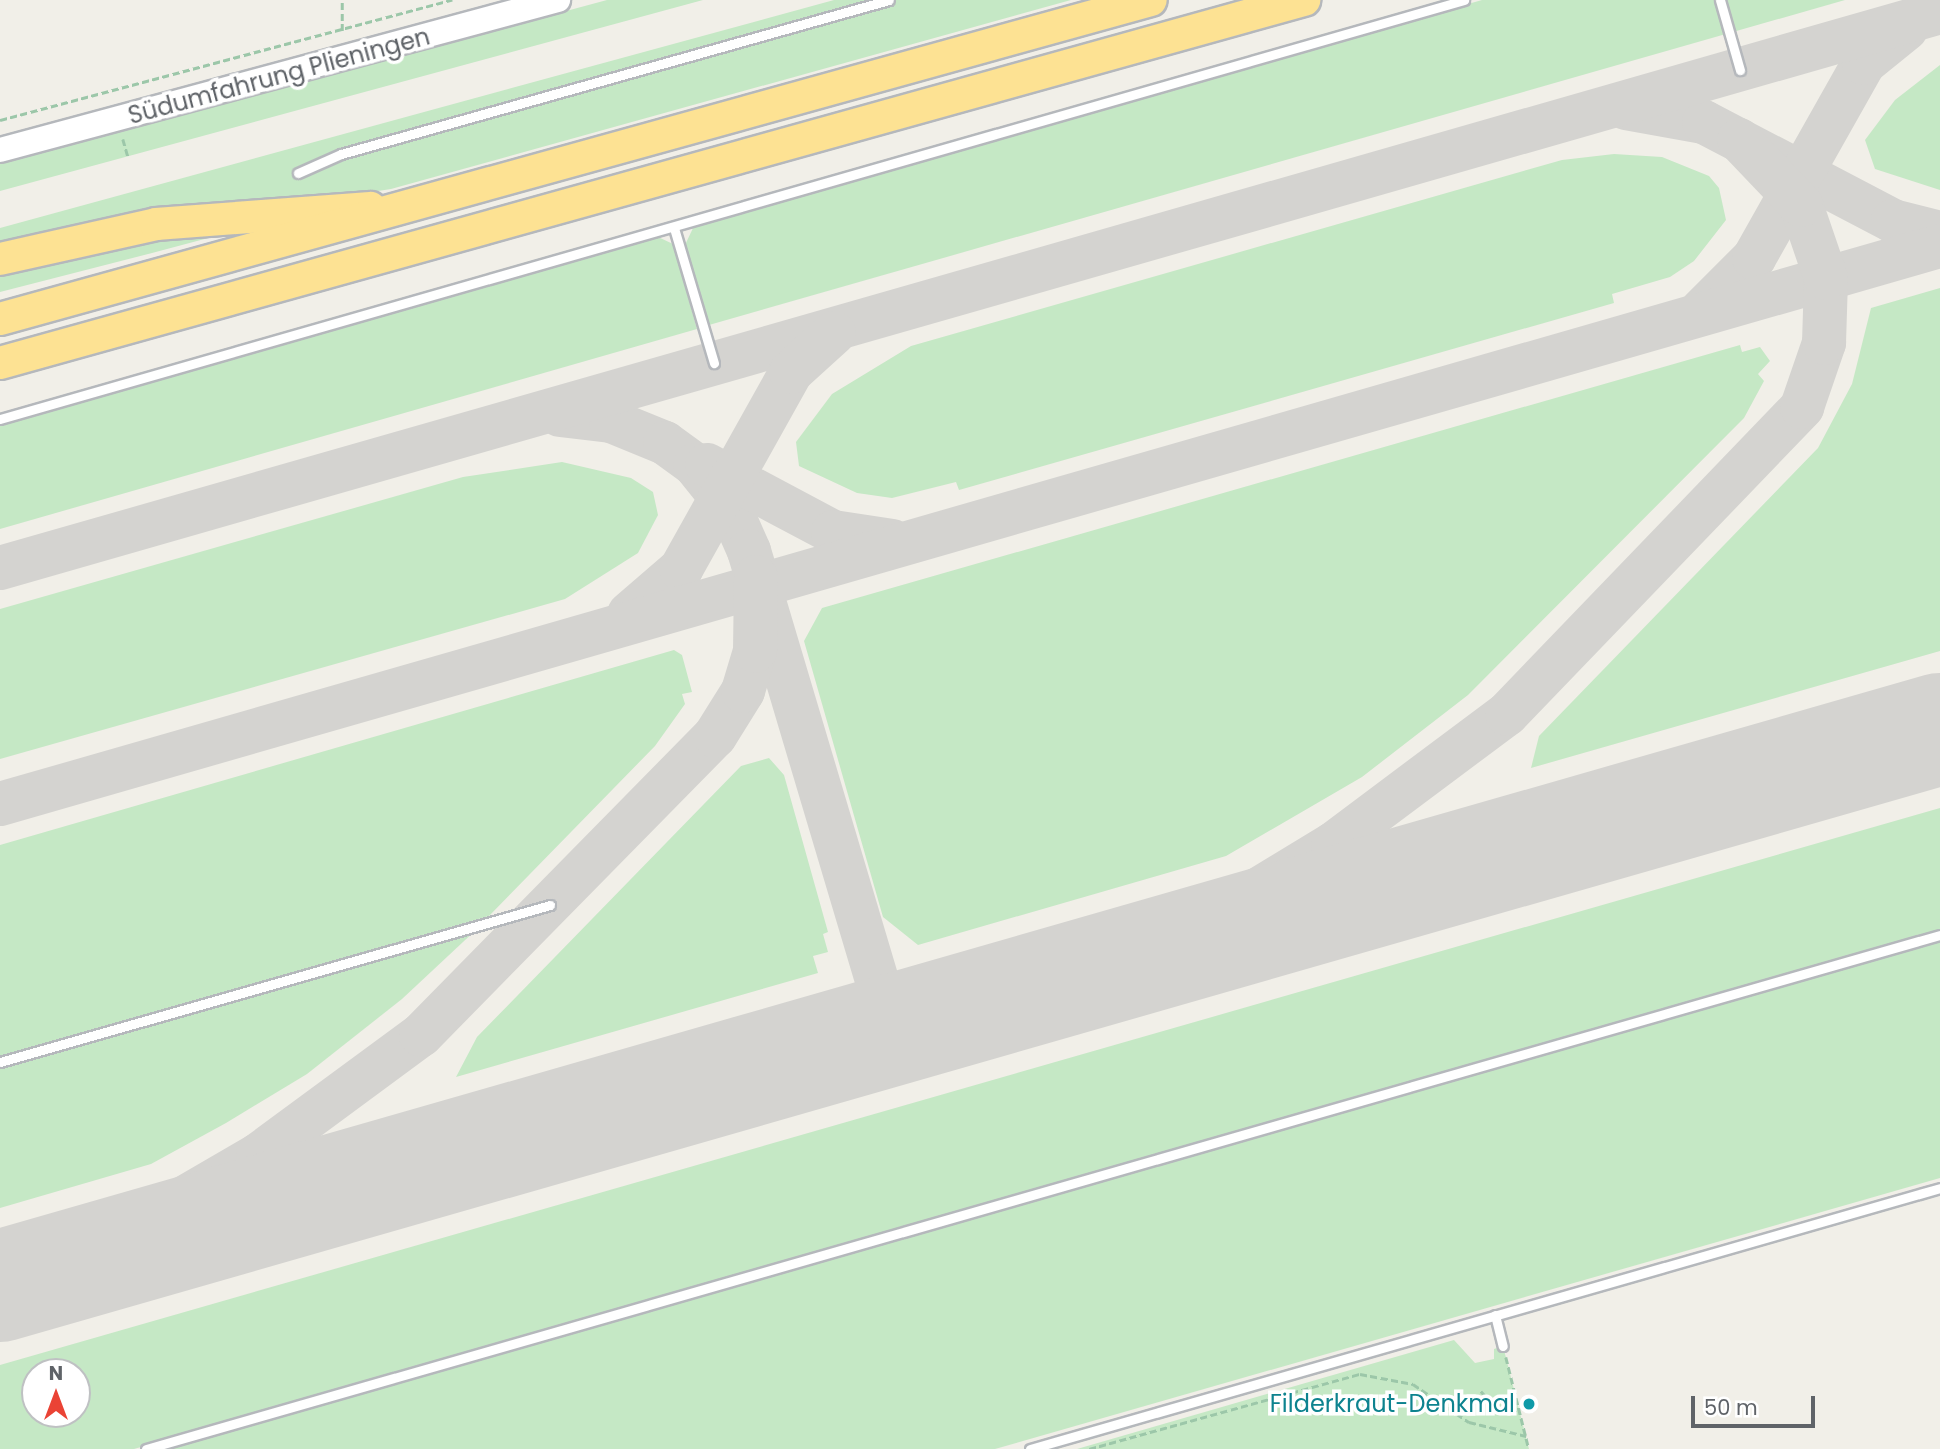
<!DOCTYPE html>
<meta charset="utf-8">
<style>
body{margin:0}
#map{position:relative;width:1940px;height:1449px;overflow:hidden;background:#f1efe8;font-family:Poppins,sans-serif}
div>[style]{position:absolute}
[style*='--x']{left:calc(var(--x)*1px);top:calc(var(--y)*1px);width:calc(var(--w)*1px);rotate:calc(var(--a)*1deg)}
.green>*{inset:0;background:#c5e8c5}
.taxiway>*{height:44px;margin:-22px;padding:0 22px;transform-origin:22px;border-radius:22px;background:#d4d3d0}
.runway>*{height:112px;margin:-56px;padding:0 56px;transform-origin:56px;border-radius:56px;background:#d4d3d0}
.path>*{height:2.5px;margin-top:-1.25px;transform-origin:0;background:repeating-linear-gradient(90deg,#9cc7a9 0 7px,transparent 0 10.5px)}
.roads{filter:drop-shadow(2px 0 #b5b8bc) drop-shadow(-2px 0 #b5b8bc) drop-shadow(0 2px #b5b8bc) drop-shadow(0 -2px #b5b8bc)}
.lane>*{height:9px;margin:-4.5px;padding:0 4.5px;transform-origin:4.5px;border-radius:4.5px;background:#fff}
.secondary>*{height:24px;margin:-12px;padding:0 12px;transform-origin:12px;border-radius:12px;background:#fff}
.highway>*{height:32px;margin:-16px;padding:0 16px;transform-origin:16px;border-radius:16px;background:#fde293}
.dots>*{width:19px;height:19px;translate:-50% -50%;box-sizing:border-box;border:4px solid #fff;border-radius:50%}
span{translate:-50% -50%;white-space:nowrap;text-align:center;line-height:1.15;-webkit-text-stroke:7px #fff;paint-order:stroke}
.street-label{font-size:24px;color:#5f6368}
.culture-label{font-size:24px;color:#0d838f}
.right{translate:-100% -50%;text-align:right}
.north{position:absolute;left:21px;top:1358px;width:70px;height:70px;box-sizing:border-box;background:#fff;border:2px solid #bfc1c3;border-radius:50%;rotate:0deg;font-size:19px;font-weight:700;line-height:28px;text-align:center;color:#5f6368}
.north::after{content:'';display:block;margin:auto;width:24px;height:32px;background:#ea4335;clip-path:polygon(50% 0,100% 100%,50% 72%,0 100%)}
.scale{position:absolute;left:1691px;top:1396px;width:124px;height:32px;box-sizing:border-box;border:4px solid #5f6368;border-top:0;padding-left:9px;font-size:21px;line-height:24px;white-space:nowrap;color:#5f6368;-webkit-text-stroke:5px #fff;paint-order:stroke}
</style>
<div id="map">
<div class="green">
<div style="clip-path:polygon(607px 0,703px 0,0 191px,0 164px)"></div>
<div style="clip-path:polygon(834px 0,1071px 0,391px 189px,0 250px,0 228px)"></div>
<div style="clip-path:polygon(1482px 0,1845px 0,709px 325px,685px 245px,694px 226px)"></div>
<div style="clip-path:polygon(1940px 65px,1940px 190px,1875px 169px,1865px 140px,1895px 100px)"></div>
<div style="clip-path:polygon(1614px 154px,1662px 157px,1709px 176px,1719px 188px,1726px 220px,1694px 261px,1670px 277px,1612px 294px,1614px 303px,959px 490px,956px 482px,892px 498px,857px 493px,799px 466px,796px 442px,832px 394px,911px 346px,1562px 160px)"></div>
<div style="clip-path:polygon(227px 233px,152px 253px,0 292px,0 273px,134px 240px)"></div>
<div style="clip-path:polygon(656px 236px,673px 244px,697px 329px,0 529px,0 424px)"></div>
<div style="clip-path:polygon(1940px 288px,1940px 651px,1531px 768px,1539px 736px,1818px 448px,1852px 384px,1871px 308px)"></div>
<div style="clip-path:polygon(1740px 345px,1742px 352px,1760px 347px,1770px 361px,1758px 374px,1764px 381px,1744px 418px,1468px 695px,1362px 777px,1226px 856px,918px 945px,883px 917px,804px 641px,822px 608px)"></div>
<div style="clip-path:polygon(562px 462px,631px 478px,653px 492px,658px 515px,638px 553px,565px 599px,0 759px,0 609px,463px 477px)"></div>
<div style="clip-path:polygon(674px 650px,682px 655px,692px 692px,682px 694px,685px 704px,655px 746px,489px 916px,0 1057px,0 845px)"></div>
<div style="clip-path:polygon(769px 758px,784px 775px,828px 932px,823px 934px,828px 952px,813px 956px,818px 973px,456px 1077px,477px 1037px,741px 766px)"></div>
<div style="clip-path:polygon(evenodd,1940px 808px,1940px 931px,134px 1449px,0 1449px,0 1365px,1940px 808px,35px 1372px,77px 1372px,77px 1414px,35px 1414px,35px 1372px)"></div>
<div style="clip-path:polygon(478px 928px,402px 999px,307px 1074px,226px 1123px,151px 1164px,0 1208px,0 1066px)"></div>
<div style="clip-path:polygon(1940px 939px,1940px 1178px,995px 1449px,160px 1449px)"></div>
<div style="clip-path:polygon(1454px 1340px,1475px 1363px,1494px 1359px,1494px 1349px,1503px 1346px,1529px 1449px,1077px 1449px)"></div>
</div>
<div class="taxiway">
<div style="--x:1626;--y:108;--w:79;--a:10.2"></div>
<div style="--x:1704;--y:122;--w:213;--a:27.6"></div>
<div style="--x:1893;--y:221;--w:49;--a:14.3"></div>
<div style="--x:1701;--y:311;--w:75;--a:-45"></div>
<div style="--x:1754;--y:258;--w:224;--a:-60.6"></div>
<div style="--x:1864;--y:63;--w:54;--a:-39"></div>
<div style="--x:560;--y:415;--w:51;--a:6.7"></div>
<div style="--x:611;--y:421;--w:58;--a:22.2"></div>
<div style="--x:665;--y:443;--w:37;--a:36"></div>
<div style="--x:695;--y:465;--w:58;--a:51.3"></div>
<div style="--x:731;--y:510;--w:45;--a:66.3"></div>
<div style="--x:749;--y:551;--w:500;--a:73.4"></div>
<div style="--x:707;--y:465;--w:143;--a:28"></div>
<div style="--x:833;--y:532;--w:60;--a:8.7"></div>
<div style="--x:0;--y:568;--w:2018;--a:-15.99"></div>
<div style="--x:629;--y:614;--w:69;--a:-40.9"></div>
<div style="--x:681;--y:569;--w:226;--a:-60.8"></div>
<div style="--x:791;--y:372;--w:58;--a:-42.2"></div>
<div style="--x:0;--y:804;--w:2019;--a:-16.05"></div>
<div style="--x:1147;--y:957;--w:218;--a:-31.3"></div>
<div style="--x:1333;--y:844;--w:217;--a:-36.8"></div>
<div style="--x:1507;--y:714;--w:426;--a:-46.1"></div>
<div style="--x:1802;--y:407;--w:68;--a:-71"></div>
<div style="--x:1824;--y:343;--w:65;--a:-88.2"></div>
<div style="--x:1826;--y:278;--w:77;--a:-108.9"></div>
<div style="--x:1801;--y:205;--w:90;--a:-133.6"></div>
<div style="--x:0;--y:1282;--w:194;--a:-24.3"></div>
<div style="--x:177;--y:1202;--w:94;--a:-30.1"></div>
<div style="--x:258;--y:1155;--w:202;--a:-36.4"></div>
<div style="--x:421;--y:1035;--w:419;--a:-45.5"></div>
<div style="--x:715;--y:736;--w:53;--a:-58.1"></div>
<div style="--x:743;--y:691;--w:42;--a:-73.3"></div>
<div style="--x:755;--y:651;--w:74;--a:-89.2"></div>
</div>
<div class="runway">
<div style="--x:0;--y:1286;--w:2018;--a:-16.02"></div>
</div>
<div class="path">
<div style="--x:342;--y:31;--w:31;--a:-90"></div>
<div style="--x:0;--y:120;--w:468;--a:-14.9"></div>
<div style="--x:123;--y:139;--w:19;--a:74"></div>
<div style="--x:1506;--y:1357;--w:95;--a:76"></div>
<div style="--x:1481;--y:1391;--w:27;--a:48"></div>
<div style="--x:1499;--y:1411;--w:18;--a:-3"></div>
<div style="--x:1089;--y:1449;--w:281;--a:-15.5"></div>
<div style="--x:1360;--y:1374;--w:54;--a:10.7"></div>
<div style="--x:1413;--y:1384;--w:68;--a:34.2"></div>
<div style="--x:1469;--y:1422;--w:59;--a:13.8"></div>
</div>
<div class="roads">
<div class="lane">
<div style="--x:1720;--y:0;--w:73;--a:74.1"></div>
<div style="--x:298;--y:173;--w:47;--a:-23.8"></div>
<div style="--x:341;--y:154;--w:569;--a:-15.7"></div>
<div style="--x:674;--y:228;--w:141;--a:73.5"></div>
<div style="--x:0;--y:419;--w:1523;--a:-15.97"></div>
<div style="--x:0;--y:1062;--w:572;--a:-15.93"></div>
<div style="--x:1495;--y:1315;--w:32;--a:76"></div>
<div style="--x:146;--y:1449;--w:1866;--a:-15.99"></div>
<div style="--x:1030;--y:1449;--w:947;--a:-16"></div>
</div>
<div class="secondary">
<div style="--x:0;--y:150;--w:578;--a:-15.05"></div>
</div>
<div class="highway">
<div style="--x:0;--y:259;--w:160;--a:-12.6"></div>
<div style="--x:156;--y:224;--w:215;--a:-4.3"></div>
<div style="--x:0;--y:319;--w:1194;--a:-15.49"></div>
<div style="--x:0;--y:363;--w:1354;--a:-15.56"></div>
</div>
</div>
<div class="dots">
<div style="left:1529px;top:1404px;background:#0f9aa8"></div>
</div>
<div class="street-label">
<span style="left:279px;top:76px;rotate:-15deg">Südumfahrung Plieningen</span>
</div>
<div class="culture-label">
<span class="right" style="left:1515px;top:1404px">Filderkraut-Denkmal</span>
</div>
<div class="north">N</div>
<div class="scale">50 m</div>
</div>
